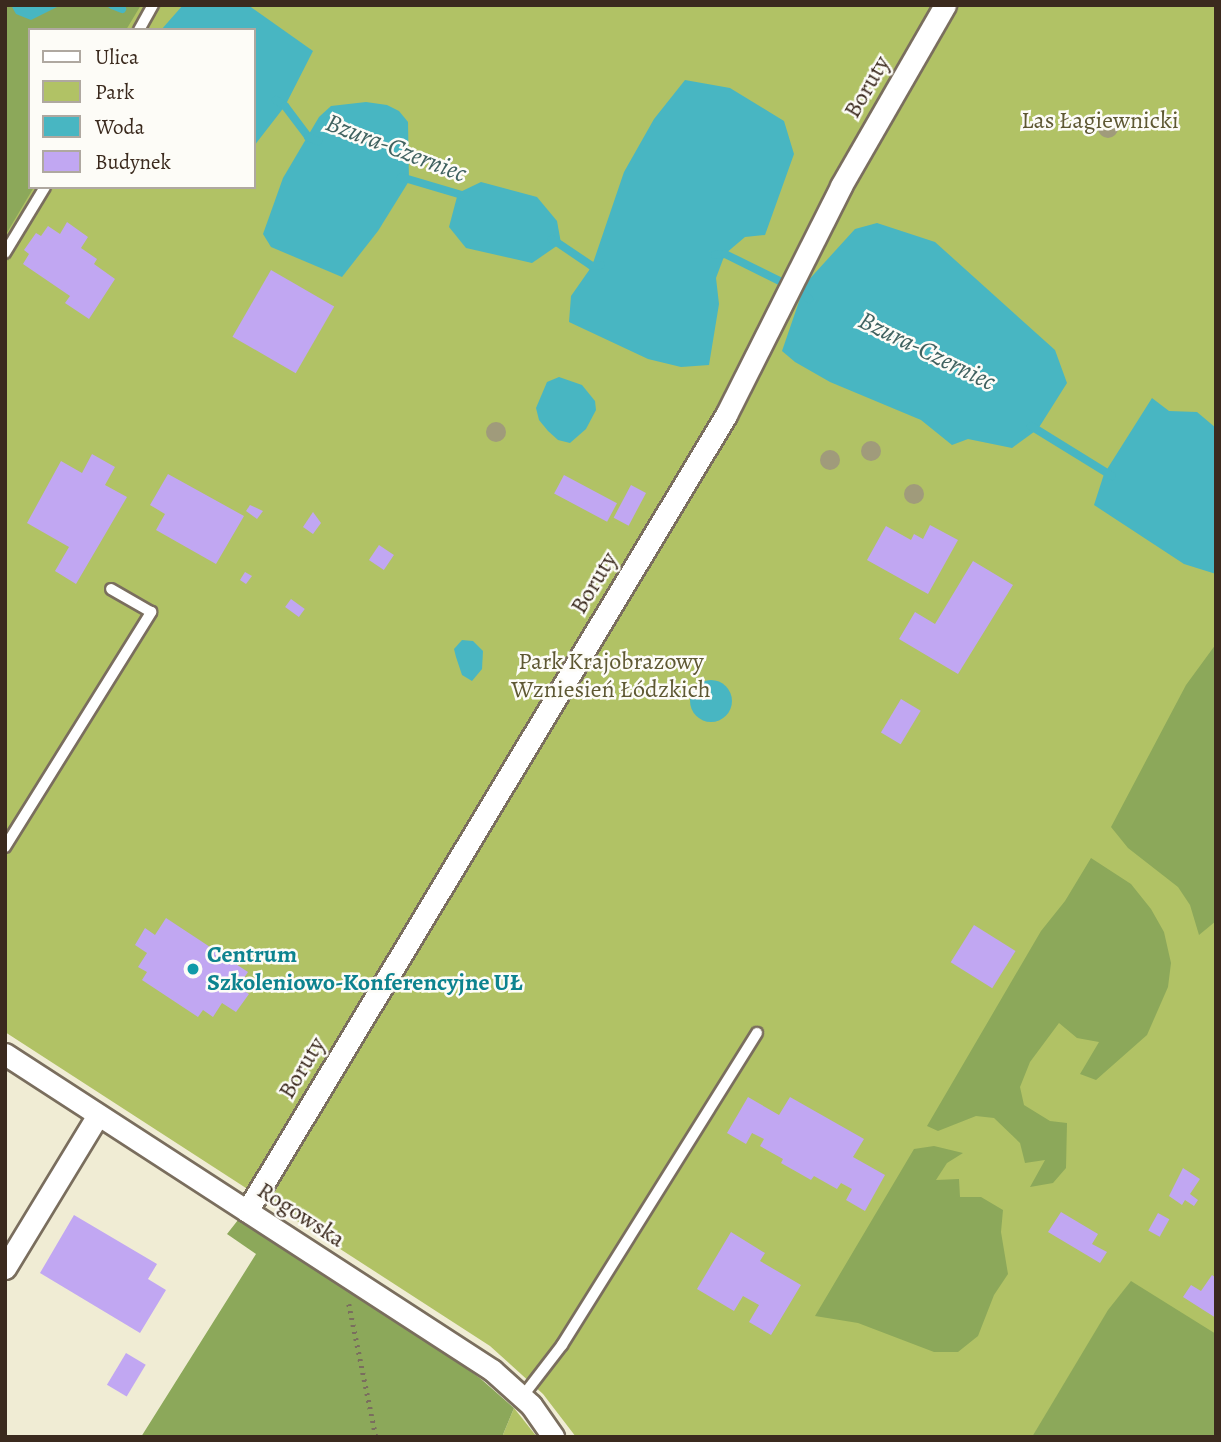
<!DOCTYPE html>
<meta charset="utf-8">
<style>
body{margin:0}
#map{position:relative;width:1221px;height:1442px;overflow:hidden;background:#f0ecd4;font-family:Alegreya,serif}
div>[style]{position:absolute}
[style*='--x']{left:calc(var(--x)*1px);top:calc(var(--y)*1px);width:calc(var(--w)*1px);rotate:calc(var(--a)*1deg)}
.green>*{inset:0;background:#b1c265}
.forest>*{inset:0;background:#8ca85a}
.water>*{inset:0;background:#48b6c2}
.round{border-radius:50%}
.stream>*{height:8px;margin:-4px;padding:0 4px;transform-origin:4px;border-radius:4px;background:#48b6c2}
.building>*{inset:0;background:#c1a7f2;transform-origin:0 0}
.path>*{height:4.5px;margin-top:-2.25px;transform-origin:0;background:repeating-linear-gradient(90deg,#7a6e5e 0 2px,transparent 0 7px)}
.roads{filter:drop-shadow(2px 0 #7a6e5e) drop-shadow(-2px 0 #7a6e5e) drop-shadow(0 2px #7a6e5e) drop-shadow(0 -2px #7a6e5e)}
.lane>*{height:10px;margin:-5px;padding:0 5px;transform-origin:5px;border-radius:5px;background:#fff}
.street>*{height:21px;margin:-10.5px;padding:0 10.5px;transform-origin:10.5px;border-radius:10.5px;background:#fff}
.trees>*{width:20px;height:20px;margin:-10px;border-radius:50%;background:#a09b7b}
.dots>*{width:19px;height:19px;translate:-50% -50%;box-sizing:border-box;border:4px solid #fdfcf7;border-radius:50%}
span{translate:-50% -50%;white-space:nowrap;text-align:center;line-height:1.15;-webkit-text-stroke:5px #fdfcf7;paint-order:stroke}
.street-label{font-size:24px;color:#3b2a1e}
.park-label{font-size:24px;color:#5e5833}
.culture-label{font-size:24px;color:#0d838f;font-weight:700}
.left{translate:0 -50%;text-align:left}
.water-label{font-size:26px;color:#406260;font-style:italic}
.frame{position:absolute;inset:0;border:7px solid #3b2a1e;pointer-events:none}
.legend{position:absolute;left:28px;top:28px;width:228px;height:161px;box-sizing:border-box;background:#fdfcf7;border:2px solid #afa8a0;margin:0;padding:9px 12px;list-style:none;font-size:21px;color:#3b2a1e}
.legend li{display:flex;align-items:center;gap:14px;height:35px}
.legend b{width:35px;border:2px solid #afa8a0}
</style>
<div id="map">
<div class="green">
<div style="clip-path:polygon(evenodd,5px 5px,1216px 5px,1216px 1437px,576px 1437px,543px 1394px,490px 1346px,5px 1032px,5px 5px,30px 30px,254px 30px,254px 187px,30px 187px,30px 30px)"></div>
<div style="clip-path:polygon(514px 1408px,537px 1437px,502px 1437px)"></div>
</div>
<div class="forest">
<div style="clip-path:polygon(5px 5px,141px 5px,126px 30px,30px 30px,30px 187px,34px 187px,5px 236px)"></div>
<div style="clip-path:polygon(1216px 644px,1216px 921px,1199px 935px,1190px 905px,1178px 887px,1128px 848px,1111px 827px,1186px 685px)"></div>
<div style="clip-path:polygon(1091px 858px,1131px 884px,1151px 909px,1164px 932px,1171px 963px,1168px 987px,1147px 1035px,1096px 1080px,1080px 1074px,1099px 1042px,1077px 1038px,1059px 1023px,1030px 1062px,1020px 1087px,1024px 1105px,1050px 1121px,1067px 1123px,1066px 1168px,1053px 1183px,1030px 1187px,1045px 1160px,1025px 1163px,1020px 1143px,994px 1118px,976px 1116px,938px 1131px,927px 1126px,1041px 931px,1065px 901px)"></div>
<div style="clip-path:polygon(934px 1146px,963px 1153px,947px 1163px,936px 1180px,959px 1179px,960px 1197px,981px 1197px,1003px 1210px,1001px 1232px,1008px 1274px,994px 1295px,978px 1336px,958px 1352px,934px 1352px,858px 1323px,815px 1316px,914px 1149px)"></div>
<div style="clip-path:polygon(238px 1220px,446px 1353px,481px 1379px,514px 1408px,502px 1437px,141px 1437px,256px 1254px,227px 1234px)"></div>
<div style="clip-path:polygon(1131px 1281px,1216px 1334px,1216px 1437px,1032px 1437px,1108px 1310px)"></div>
</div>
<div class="water">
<div style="clip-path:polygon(11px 5px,61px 5px,31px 20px,16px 14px)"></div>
<div style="clip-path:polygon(183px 5px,248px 5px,313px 51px,285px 106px,254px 146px,254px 30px,161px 30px)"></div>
<div style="clip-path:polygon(685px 80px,730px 88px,784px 121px,794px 154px,765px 235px,745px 237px,725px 254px,716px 278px,719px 304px,709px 365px,681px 367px,648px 359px,569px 322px,571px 296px,592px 266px,624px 172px,654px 119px)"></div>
<div style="clip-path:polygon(366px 102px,387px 105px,399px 111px,408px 122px,409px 181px,378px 231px,342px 277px,271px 247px,263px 234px,283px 178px,319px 117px,331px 106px)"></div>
<div style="clip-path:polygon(481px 182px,537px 197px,557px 221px,561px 243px,532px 263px,466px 248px,449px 227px,458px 193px)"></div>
<div style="clip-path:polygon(877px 223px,935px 242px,1055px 350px,1067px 383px,1038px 429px,1012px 448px,968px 439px,952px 445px,921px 420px,830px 382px,795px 362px,782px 351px,805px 284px,855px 229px)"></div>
<div style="clip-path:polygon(559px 377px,582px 385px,595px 401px,596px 410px,586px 429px,570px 443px,558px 440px,548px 431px,539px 420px,536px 408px,547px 382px)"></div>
<div style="clip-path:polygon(1152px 398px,1169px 411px,1197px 412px,1216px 428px,1216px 574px,1184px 564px,1094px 505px,1104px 474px)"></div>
<div style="clip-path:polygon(462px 640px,473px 641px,483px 651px,482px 669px,472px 681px,462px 675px,456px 657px,454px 649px)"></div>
<div class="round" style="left:690px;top:680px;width:42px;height:42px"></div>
</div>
<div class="stream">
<div style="--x:112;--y:5;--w:11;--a:22"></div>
<div style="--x:276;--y:100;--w:11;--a:34"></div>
<div style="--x:285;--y:106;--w:39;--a:53"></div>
<div style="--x:308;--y:137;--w:11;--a:22"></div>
<div style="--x:401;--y:177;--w:67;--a:16.5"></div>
<div style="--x:552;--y:239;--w:48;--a:34"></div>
<div style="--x:592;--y:266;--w:9;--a:-6"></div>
<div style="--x:715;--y:255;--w:10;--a:-6"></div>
<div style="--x:725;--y:254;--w:86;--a:26.3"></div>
<div style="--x:802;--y:292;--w:10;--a:45"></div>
<div style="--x:1031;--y:426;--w:95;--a:31.7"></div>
</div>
<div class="building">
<div style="clip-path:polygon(67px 222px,88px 237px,81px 248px,97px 259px,94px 264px,115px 279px,89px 319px,65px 303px,70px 296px,23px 264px,29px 254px,24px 250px,36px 233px,41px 236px,48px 226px,60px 234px)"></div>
<div style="left:271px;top:270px;width:73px;height:77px;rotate:30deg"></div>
<div style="clip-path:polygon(92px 454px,115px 467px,105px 485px,127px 497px,76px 584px,55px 571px,69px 547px,27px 523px,61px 461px,82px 473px)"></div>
<div style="clip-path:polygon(168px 474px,244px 516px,216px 564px,156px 530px,165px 514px,150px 505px)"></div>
<div style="left:564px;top:475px;width:60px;height:21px;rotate:28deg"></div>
<div style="left:631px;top:485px;width:17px;height:37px;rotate:28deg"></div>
<div style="clip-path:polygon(250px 505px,263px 511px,257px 519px,246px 511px)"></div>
<div style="clip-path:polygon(313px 512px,321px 523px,313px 534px,303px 527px)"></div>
<div style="clip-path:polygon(930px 525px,958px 540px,928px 594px,867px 560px,886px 526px,911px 540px,914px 534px,923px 539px)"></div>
<div style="left:379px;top:545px;width:18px;height:18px;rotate:34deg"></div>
<div style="clip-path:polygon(973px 561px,1013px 585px,958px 674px,899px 639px,915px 612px,935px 624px)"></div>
<div style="clip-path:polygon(245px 572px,252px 576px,246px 584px,240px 580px)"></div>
<div style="left:291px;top:599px;width:17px;height:10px;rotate:36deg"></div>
<div style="left:901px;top:699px;width:23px;height:39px;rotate:31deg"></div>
<div style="clip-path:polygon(166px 918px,248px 972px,238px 987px,249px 994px,236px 1012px,222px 1003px,213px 1017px,203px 1010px,198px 1017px,142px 980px,147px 972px,138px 967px,147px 953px,135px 945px,145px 928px,155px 935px)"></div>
<div style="left:974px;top:925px;width:49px;height:44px;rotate:32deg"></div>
<div style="clip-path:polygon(748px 1097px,779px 1115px,790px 1097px,864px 1139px,853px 1157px,885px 1175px,865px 1211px,846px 1200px,852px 1189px,841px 1183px,837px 1189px,814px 1176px,811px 1180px,797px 1172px,781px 1163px,783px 1159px,760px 1146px,764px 1139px,752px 1133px,746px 1144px,727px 1133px)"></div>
<div style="clip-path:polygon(1183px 1168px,1200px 1179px,1190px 1194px,1198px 1200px,1194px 1206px,1185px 1200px,1182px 1205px,1169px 1196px)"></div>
<div style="clip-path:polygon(1061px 1212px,1098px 1234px,1092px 1244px,1107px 1252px,1100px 1263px,1048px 1232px)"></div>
<div style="left:1158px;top:1213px;width:13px;height:20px;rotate:29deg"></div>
<div style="clip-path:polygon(74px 1215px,157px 1264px,148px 1279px,166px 1290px,140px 1333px,40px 1273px)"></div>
<div style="clip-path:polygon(731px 1232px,765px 1253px,760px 1261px,801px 1285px,771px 1335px,749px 1322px,759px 1305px,743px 1296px,734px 1311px,697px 1289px)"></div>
<div style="clip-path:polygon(1212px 1275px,1216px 1278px,1216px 1318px,1183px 1297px,1191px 1285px,1201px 1291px)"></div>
<div style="left:126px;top:1353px;width:23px;height:37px;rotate:31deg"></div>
</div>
<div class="path">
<div style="--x:349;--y:1304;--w:136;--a:78.5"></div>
</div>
<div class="roads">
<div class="lane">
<div style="--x:139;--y:30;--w:29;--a:-61"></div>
<div style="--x:5;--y:253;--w:77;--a:-58.8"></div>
<div style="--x:5;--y:847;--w:277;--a:-58.1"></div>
<div style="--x:151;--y:612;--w:46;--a:-150.1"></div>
<div style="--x:522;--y:1397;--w:66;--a:-52.4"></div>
<div style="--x:562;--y:1345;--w:368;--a:-58"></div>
</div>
<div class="street">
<div style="--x:5;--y:1054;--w:581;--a:32.98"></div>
<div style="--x:492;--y:1370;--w:52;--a:41.9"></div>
<div style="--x:531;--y:1405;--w:39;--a:55"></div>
<div style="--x:247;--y:1211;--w:929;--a:-58.96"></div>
<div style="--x:726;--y:415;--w:256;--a:-63.3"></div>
<div style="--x:841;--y:186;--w:209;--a:-60.1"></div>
<div style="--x:5;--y:1268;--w:179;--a:-58.7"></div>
</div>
</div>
<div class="trees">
<div style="left:1108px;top:128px"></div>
<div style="left:496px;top:432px"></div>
<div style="left:871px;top:451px"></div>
<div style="left:830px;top:460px"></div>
<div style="left:914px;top:494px"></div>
</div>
<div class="dots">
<div style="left:193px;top:969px;background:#0f9aa8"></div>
</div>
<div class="street-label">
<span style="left:867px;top:87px;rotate:-60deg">Boruty</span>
<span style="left:594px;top:583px;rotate:-59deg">Boruty</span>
<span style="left:302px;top:1068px;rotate:-59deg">Boruty</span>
<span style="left:301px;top:1215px;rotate:33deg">Rogowska</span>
</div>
<div class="park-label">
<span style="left:1100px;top:121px">Las Łagiewnicki</span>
<span style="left:611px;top:676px">Park Krajobrazowy<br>Wzniesień Łódzkich</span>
</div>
<div class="culture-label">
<span class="left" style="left:207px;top:969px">Centrum<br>Szkoleniowo-Konferencyjne UŁ</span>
</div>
<div class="water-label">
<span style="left:396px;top:148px;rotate:21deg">Bzura-Czerniec</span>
<span style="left:927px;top:351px;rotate:26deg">Bzura-Czerniec</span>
</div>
<div class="frame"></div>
<ul class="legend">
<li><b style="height:9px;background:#fff"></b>Ulica</li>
<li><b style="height:19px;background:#b1c265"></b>Park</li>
<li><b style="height:19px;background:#48b6c2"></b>Woda</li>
<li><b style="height:19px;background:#c1a7f2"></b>Budynek</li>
</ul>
</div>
